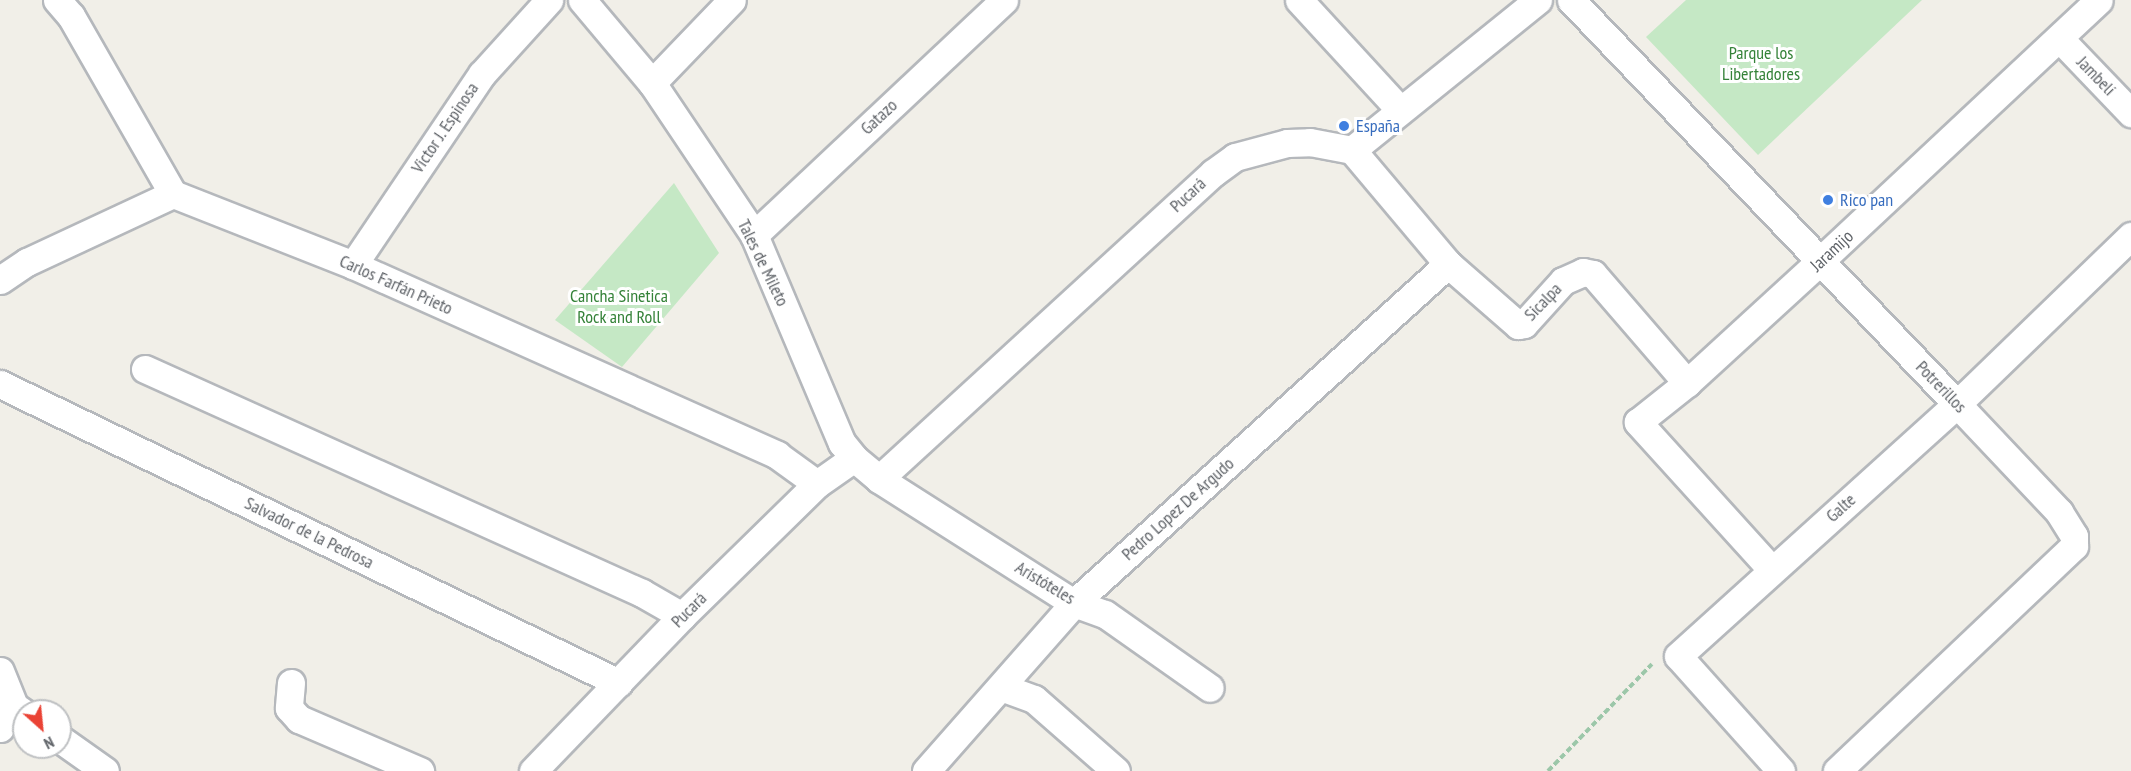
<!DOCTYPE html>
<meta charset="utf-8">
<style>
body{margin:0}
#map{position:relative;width:2131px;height:771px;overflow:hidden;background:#f1efe8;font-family:"PT Sans Narrow",sans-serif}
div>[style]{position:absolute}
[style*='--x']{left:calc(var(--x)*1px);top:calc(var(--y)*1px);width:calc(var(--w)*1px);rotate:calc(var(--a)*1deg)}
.green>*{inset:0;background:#c5e8c5}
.path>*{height:4px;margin-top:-2px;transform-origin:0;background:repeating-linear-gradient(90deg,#9cc7a9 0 6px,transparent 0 9px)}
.roads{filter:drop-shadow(2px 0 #b5b8bc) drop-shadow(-2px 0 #b5b8bc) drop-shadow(0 2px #b5b8bc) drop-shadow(0 -2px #b5b8bc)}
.street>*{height:27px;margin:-13.5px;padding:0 13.5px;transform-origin:13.5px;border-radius:13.5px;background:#fff}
.dots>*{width:16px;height:16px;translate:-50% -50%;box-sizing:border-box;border:3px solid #fff;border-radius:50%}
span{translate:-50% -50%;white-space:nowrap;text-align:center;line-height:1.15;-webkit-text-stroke:6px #fff;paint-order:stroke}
.park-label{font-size:18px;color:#348238}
.street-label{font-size:18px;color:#5f6368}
.shop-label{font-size:18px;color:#366cbe}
.left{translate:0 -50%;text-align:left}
.north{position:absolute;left:12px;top:699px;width:60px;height:60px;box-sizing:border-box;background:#fff;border:2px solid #bfc1c3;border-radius:50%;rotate:153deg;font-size:16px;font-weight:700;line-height:24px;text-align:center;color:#5f6368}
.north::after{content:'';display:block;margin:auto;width:21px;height:27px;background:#ea4335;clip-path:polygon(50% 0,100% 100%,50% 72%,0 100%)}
</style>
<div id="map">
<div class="green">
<div style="clip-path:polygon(1686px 0,1922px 0,1758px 155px,1646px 37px)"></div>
<div style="clip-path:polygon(674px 183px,719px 253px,622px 367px,555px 320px)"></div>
</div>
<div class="path">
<div style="--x:1548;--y:771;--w:149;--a:-45.8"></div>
</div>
<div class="roads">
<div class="street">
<div style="--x:57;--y:0;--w:21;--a:49"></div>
<div style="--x:71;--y:16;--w:205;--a:60.2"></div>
<div style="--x:173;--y:194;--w:193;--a:21.5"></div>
<div style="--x:353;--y:265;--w:465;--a:24.1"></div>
<div style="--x:777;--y:455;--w:49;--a:35.9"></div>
<div style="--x:582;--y:0;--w:109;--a:49.9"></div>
<div style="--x:652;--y:83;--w:183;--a:56.1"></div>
<div style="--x:754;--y:235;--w:226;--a:67.1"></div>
<div style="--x:842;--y:443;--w:19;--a:51"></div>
<div style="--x:854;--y:458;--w:33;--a:40"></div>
<div style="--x:879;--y:479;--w:231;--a:32.5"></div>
<div style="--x:1074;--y:603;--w:33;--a:20"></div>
<div style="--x:1105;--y:614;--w:128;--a:35.2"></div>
<div style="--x:1299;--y:0;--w:149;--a:47.4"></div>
<div style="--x:1571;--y:0;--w:559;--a:46.31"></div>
<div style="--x:1957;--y:404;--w:149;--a:46.6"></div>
<div style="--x:2059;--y:512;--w:28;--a:58"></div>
<div style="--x:2074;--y:536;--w:10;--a:90"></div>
<div style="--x:2074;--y:546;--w:327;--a:136.5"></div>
<div style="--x:2060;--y:39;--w:103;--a:46.2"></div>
<div style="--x:652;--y:83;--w:115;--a:-46.1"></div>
<div style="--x:1352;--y:150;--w:149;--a:49.9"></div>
<div style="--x:1448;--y:264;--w:93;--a:41.1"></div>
<div style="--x:1518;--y:325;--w:6;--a:-9"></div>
<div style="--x:1524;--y:324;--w:58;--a:-47.8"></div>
<div style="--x:1563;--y:281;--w:22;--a:-24"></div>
<div style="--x:1583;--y:272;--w:10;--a:11"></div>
<div style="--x:1593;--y:274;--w:144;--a:49.2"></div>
<div style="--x:754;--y:235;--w:343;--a:-43.2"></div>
<div style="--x:353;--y:265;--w:230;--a:-56"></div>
<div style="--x:482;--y:74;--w:100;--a:-47.8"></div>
<div style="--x:0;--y:280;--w:32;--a:-34"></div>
<div style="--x:27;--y:262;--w:161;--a:-25"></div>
<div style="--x:145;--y:369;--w:545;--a:24.26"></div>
<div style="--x:642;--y:593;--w:46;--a:29.9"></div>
<div style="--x:0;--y:384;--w:687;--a:25.78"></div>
<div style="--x:879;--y:479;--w:453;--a:-42.5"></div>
<div style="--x:1213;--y:173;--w:27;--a:-36"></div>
<div style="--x:1235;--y:157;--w:54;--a:-15.1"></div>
<div style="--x:1287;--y:143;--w:23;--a:-2"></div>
<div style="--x:1310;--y:142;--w:43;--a:10.8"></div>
<div style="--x:1352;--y:150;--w:239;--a:-38.9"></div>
<div style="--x:1772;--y:570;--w:200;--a:-132.2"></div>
<div style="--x:1638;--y:422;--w:63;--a:-38.5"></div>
<div style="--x:1687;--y:383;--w:179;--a:-42.5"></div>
<div style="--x:1819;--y:262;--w:383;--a:-43.1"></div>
<div style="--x:0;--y:671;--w:38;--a:68"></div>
<div style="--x:14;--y:706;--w:12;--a:35"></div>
<div style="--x:291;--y:683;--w:25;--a:95"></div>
<div style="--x:289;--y:708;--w:15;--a:48"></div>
<div style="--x:299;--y:719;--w:132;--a:23.3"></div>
<div style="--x:1001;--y:687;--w:35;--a:20"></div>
<div style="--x:1034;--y:699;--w:109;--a:41.3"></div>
<div style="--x:0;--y:728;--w:26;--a:-58"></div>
<div style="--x:60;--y:739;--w:55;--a:35.4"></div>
<div style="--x:533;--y:771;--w:215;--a:-46.1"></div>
<div style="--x:682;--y:616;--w:189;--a:-44.4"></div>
<div style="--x:817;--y:484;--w:45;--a:-35.1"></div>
<div style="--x:926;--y:771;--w:224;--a:-48.6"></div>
<div style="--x:1074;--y:603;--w:505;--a:-42.19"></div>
<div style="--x:1781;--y:771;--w:154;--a:-131.8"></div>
<div style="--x:1678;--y:656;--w:376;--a:-42.1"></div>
<div style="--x:1957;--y:404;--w:242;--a:-44"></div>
</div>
</div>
<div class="dots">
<div style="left:1344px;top:126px;background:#3f7fe0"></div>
<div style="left:1828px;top:200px;background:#3f7fe0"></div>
</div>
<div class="park-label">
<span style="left:1761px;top:64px">Parque los<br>Libertadores</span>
<span style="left:619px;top:307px">Cancha Sinetica<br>Rock and Roll</span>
</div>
<div class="street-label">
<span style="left:2096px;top:76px;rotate:46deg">Jambelí</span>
<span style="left:879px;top:117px;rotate:-43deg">Gatazo</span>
<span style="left:445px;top:128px;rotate:-56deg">Victor J. Espinosa</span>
<span style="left:1188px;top:195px;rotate:-43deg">Pucará</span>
<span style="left:1832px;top:251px;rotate:-43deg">Jaramijo</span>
<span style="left:763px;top:263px;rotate:64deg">Tales de Mileto</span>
<span style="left:396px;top:285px;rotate:24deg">Carlos Farfán Prieto</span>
<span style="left:1543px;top:302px;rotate:-46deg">Sicalpa</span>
<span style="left:1941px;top:387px;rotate:46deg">Potrerillos</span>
<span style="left:1841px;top:508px;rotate:-42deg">Galte</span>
<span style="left:1178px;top:509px;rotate:-42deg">Pedro Lopez De Argudo</span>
<span style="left:309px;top:533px;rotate:26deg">Salvador de la Pedrosa</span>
<span style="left:1045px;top:583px;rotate:31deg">Aristóteles</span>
<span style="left:689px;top:610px;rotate:-45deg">Pucará</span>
</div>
<div class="shop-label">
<span class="left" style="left:1356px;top:126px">España</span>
<span class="left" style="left:1840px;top:200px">Rico pan</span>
</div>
<div class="north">N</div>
</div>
